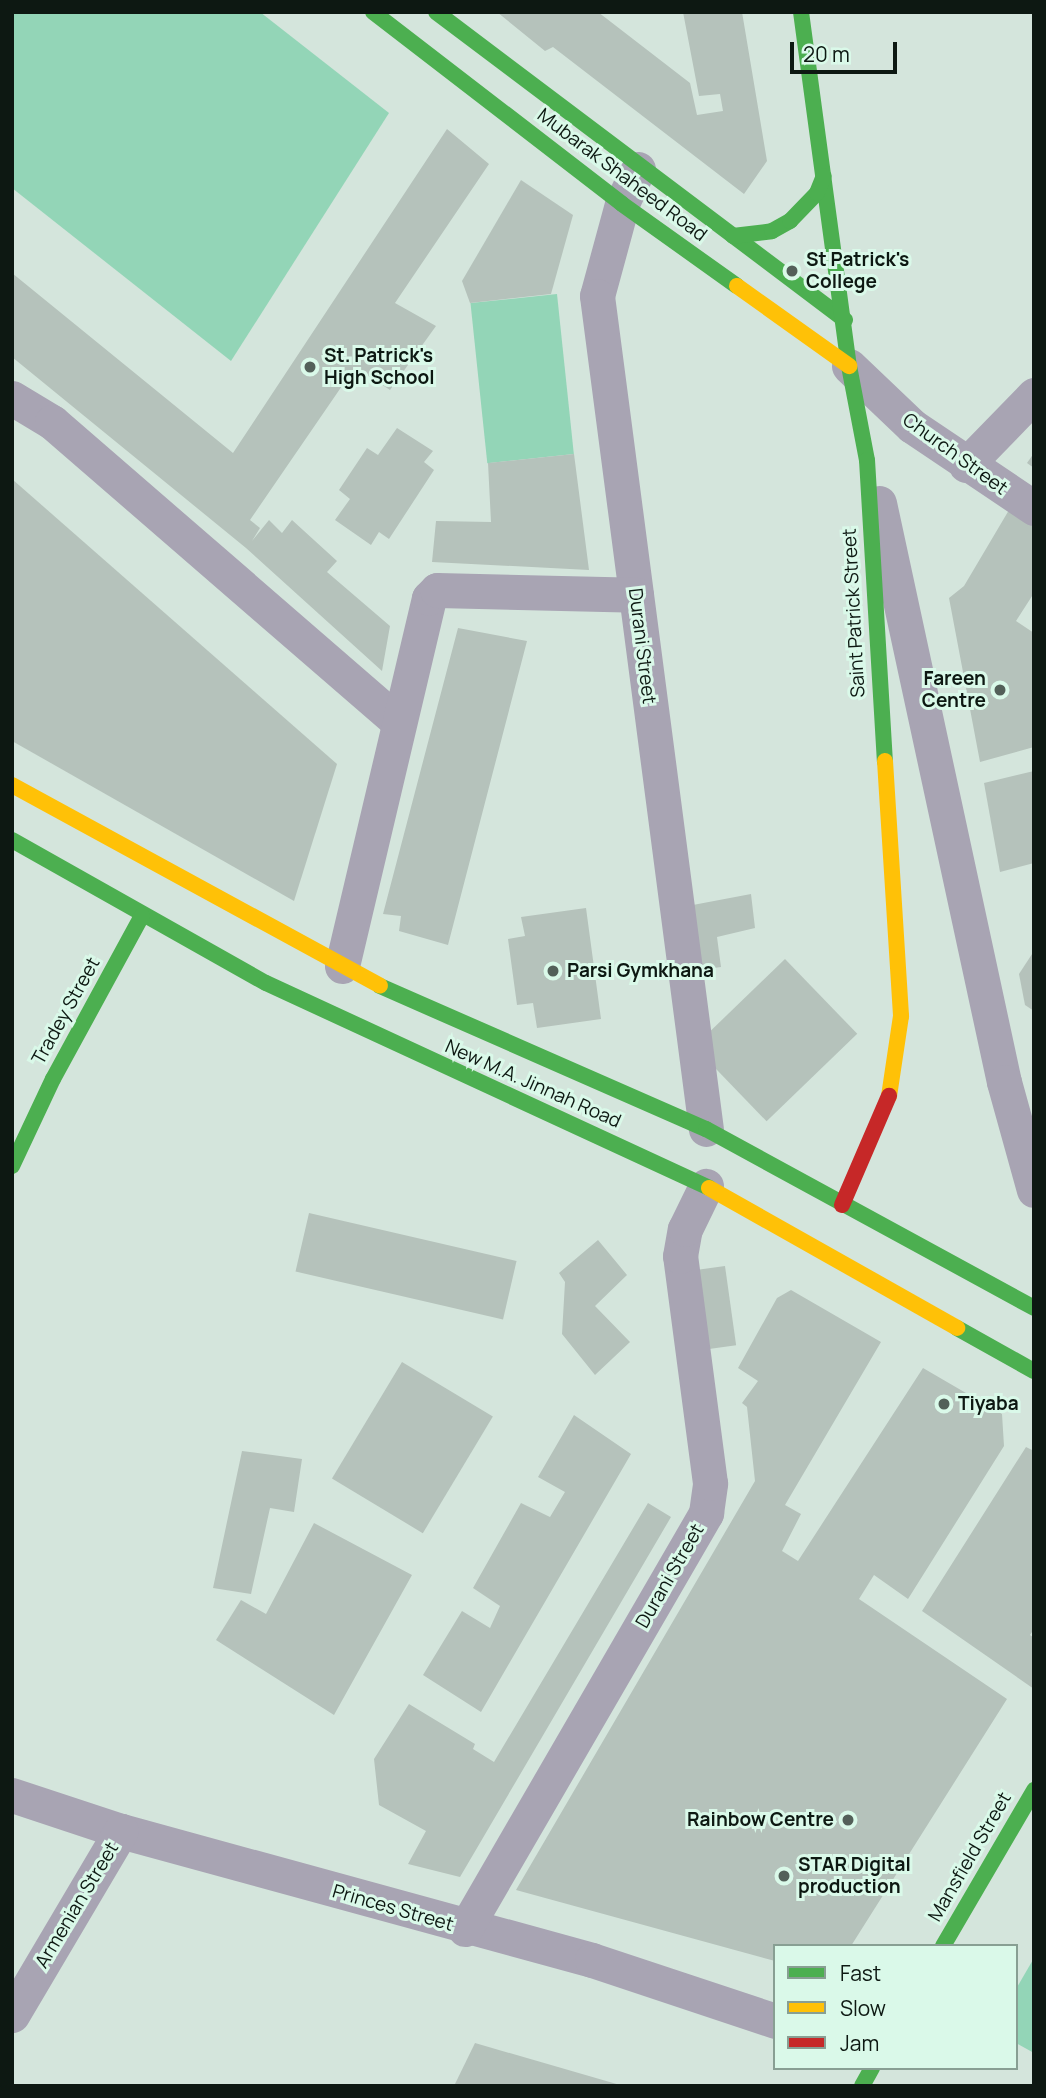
<!DOCTYPE html>
<style>
body{margin:0}
#map{position:relative;width:1046px;height:2098px;overflow:hidden;background:#d4e5dc;font-family:Manrope,sans-serif}
div>[style]{position:absolute}
[style*='--x']{left:calc(var(--x)*1px);top:calc(var(--y)*1px);width:calc(var(--w)*1px);rotate:calc(var(--a)*1deg)}
.green>*{inset:0;background:#93d5b7;transform-origin:0 0}
.building>*{inset:0;background:#b5c2bb;transform-origin:0 0}
.street>*{height:35px;margin:-17.5px;padding:0 17.5px;transform-origin:17.5px;border-radius:17.5px;background:#a8a4b3}
.fast>*{height:16px;margin:-8px;padding:0 8px;transform-origin:8px;border-radius:8px;background:#4caf50}
.slow>*{height:16px;margin:-8px;padding:0 8px;transform-origin:8px;border-radius:8px;background:#ffc107}
.jam>*{height:16px;margin:-8px;padding:0 8px;transform-origin:8px;border-radius:8px;background:#c62828}
.dots>*{width:19px;height:19px;translate:-50% -50%;box-sizing:border-box;border:4px solid #daf9e9;border-radius:50%}
span{translate:-50% -50%;white-space:nowrap;text-align:center;line-height:1.15;-webkit-text-stroke:6px #daf9e9;paint-order:stroke}
.street-label{font-size:19px;color:#0d1812}
.poi-label{font-size:19px;color:#0d1812;font-weight:700}
.left{translate:0 -50%;text-align:left}
.right{translate:-100% -50%;text-align:right}
.frame{position:absolute;inset:0;border:14px solid #0d1812;pointer-events:none}
.legend{position:absolute;left:773px;top:1944px;width:245px;height:126px;box-sizing:border-box;background:#daf9e9;border:2px solid #889f93;margin:0;padding:9px 12px;list-style:none;font-size:21px;color:#0d1812}
.legend li{display:flex;align-items:center;gap:14px;height:35px}
.legend b{width:35px;border:2px solid #889f93}
.scale{position:absolute;left:790px;top:42px;width:107px;height:32px;box-sizing:border-box;border:4px solid #0d1812;border-top:0;padding-left:9px;font-size:21px;line-height:24px;white-space:nowrap;color:#0d1812;-webkit-text-stroke:5px #daf9e9;paint-order:stroke}
</style>
<div id="map">
<div class="green">
<div style="clip-path:polygon(12px 12px,260px 12px,389px 113px,231px 361px,12px 188px)"></div>
<div style="left:557px;top:294px;width:161px;height:87px;rotate:84deg"></div>
<div style="clip-path:polygon(1034px 1958px,1034px 2053px,1016px 2043px,1016px 1989px)"></div>
</div>
<div class="building">
<div style="clip-path:polygon(497px 12px,598px 12px,690px 83px,697px 115px,723px 111px,720px 94px,699px 96px,683px 12px,742px 12px,767px 161px,744px 194px,553px 47px,545px 51px)"></div>
<div style="clip-path:polygon(447px 129px,489px 164px,395px 303px,436px 326px,390px 390px,355px 367px,250px 520px,260px 528px,252px 541px,269px 520px,282px 533px,292px 520px,337px 561px,327px 572px,390px 626px,382px 671px,246px 548px,12px 357px,12px 273px,233px 453px)"></div>
<div style="clip-path:polygon(521px 180px,573px 215px,551px 294px,470px 303px,462px 281px)"></div>
<div style="clip-path:polygon(397px 428px,433px 451px,424px 462px,434px 470px,389px 539px,379px 532px,371px 545px,335px 520px,350px 499px,339px 490px,367px 448px,378px 455px)"></div>
<div style="clip-path:polygon(1034px 453px,1034px 468px,1027px 463px)"></div>
<div style="clip-path:polygon(574px 454px,589px 570px,432px 562px,436px 521px,491px 522px,488px 463px)"></div>
<div style="clip-path:polygon(12px 479px,337px 764px,294px 901px,12px 741px)"></div>
<div style="clip-path:polygon(1009px 510px,1034px 527px,1034px 593px,1016px 621px,1034px 633px,1034px 747px,980px 762px,949px 598px,964px 586px)"></div>
<div style="clip-path:polygon(458px 628px,527px 641px,448px 945px,399px 931px,401px 916px,383px 914px)"></div>
<div style="clip-path:polygon(1034px 771px,1034px 863px,1000px 872px,984px 783px)"></div>
<div style="clip-path:polygon(751px 894px,755px 928px,717px 937px,721px 967px,685px 972px,677px 908px)"></div>
<div style="clip-path:polygon(586px 908px,601px 1019px,537px 1028px,533px 1003px,517px 1005px,508px 939px,525px 936px,521px 917px)"></div>
<div style="clip-path:polygon(1034px 951px,1034px 1011px,1025px 1005px,1019px 974px)"></div>
<div style="left:785px;top:959px;width:104px;height:126px;rotate:46deg"></div>
<div style="left:309px;top:1213px;width:213px;height:60px;rotate:13deg"></div>
<div style="clip-path:polygon(598px 1240px,627px 1275px,595px 1306px,630px 1342px,595px 1375px,562px 1334px,565px 1282px,559px 1273px)"></div>
<div style="left:725px;top:1266px;width:80px;height:31px;rotate:82deg"></div>
<div style="clip-path:polygon(791px 1290px,881px 1342px,785px 1505px,801px 1514px,782px 1551px,798px 1561px,923px 1368px,1002px 1414px,1004px 1446px,908px 1599px,874px 1575px,859px 1599px,1007px 1699px,851px 1946px,775px 1946px,775px 1961px,516px 1890px,755px 1481px,747px 1407px,742px 1403px,758px 1381px,738px 1368px,777px 1298px)"></div>
<div style="left:402px;top:1362px;width:106px;height:136px;rotate:31deg"></div>
<div style="clip-path:polygon(574px 1415px,631px 1454px,481px 1712px,423px 1675px,462px 1611px,490px 1628px,500px 1606px,473px 1588px,521px 1503px,550px 1517px,565px 1492px,538px 1477px)"></div>
<div style="clip-path:polygon(1026px 1447px,1034px 1451px,1034px 1629px,1030px 1635px,1034px 1638px,1034px 1689px,922px 1611px)"></div>
<div style="clip-path:polygon(242px 1451px,302px 1459px,294px 1512px,270px 1508px,251px 1594px,213px 1588px)"></div>
<div style="clip-path:polygon(648px 1503px,671px 1517px,460px 1877px,408px 1864px,426px 1831px,379px 1805px,374px 1759px,409px 1704px,475px 1744px,473px 1749px,494px 1762px)"></div>
<div style="clip-path:polygon(314px 1523px,412px 1575px,334px 1715px,216px 1640px,241px 1600px,266px 1614px)"></div>
<div style="clip-path:polygon(475px 2043px,620px 2085px,620px 2086px,454px 2086px)"></div>
</div>
<div class="street">
<div style="--x:638;--y:169;--w:38;--a:115"></div>
<div style="--x:622;--y:204;--w:95;--a:105.2"></div>
<div style="--x:597;--y:296;--w:840;--a:82.55"></div>
<div style="--x:849;--y:366;--w:87;--a:43.6"></div>
<div style="--x:912;--y:426;--w:147;--a:33.9"></div>
<div style="--x:12;--y:398;--w:47;--a:31"></div>
<div style="--x:52;--y:422;--w:458;--a:40.9"></div>
<div style="--x:966;--y:465;--w:98;--a:-45.8"></div>
<div style="--x:879;--y:503;--w:592;--a:77.82"></div>
<div style="--x:1004;--y:1082;--w:112;--a:74.5"></div>
<div style="--x:342;--y:966;--w:378;--a:-76.7"></div>
<div style="--x:429;--y:598;--w:11;--a:-45"></div>
<div style="--x:437;--y:590;--w:199;--a:1.4"></div>
<div style="--x:12;--y:1795;--w:115;--a:18.3"></div>
<div style="--x:121;--y:1831;--w:488;--a:15.3"></div>
<div style="--x:592;--y:1960;--w:193;--a:18.4"></div>
<div style="--x:465;--y:1929;--w:481;--a:-59.9"></div>
<div style="--x:706;--y:1513;--w:30;--a:-82"></div>
<div style="--x:710;--y:1483;--w:229;--a:-97.5"></div>
<div style="--x:680;--y:1256;--w:27;--a:-80"></div>
<div style="--x:685;--y:1229;--w:48;--a:-64"></div>
<div style="--x:12;--y:2015;--w:214;--a:-59.4"></div>
</div>
<div class="fast">
<div style="--x:373;--y:12;--w:314;--a:37.6"></div>
<div style="--x:622;--y:204;--w:141;--a:35.5"></div>
<div style="--x:436;--y:12;--w:512;--a:36.98"></div>
<div style="--x:801;--y:12;--w:357;--a:82.3"></div>
<div style="--x:849;--y:366;--w:96;--a:79.2"></div>
<div style="--x:867;--y:460;--w:302;--a:86.6"></div>
<div style="--x:733;--y:236;--w:39;--a:-7"></div>
<div style="--x:772;--y:231;--w:21;--a:-29"></div>
<div style="--x:790;--y:221;--w:39;--a:-46"></div>
<div style="--x:817;--y:193;--w:18;--a:-68"></div>
<div style="--x:12;--y:840;--w:291;--a:29.4"></div>
<div style="--x:266;--y:983;--w:488;--a:24.8"></div>
<div style="--x:380;--y:986;--w:356;--a:23.7"></div>
<div style="--x:706;--y:1129;--w:374;--a:28.6"></div>
<div style="--x:12;--y:1166;--w:96;--a:-64.8"></div>
<div style="--x:53;--y:1079;--w:186;--a:-61.4"></div>
<div style="--x:957;--y:1328;--w:88;--a:29.2"></div>
<div style="--x:943;--y:1946;--w:181;--a:-59.7"></div>
<div style="--x:862;--y:2086;--w:21;--a:-61"></div>
</div>
<div class="slow">
<div style="--x:737;--y:286;--w:138;--a:35.5"></div>
<div style="--x:885;--y:761;--w:256;--a:86.4"></div>
<div style="--x:901;--y:1016;--w:81;--a:98.5"></div>
<div style="--x:12;--y:785;--w:419;--a:28.6"></div>
<div style="--x:709;--y:1188;--w:285;--a:29.4"></div>
</div>
<div class="jam">
<div style="--x:842;--y:1205;--w:119;--a:-66.7"></div>
</div>
<div class="dots">
<div style="left:792px;top:271px;background:#536059"></div>
<div style="left:310px;top:367px;background:#536059"></div>
<div style="left:1000px;top:690px;background:#536059"></div>
<div style="left:553px;top:971px;background:#536059"></div>
<div style="left:944px;top:1404px;background:#536059"></div>
<div style="left:848px;top:1820px;background:#536059"></div>
<div style="left:784px;top:1876px;background:#536059"></div>
</div>
<div class="street-label">
<span style="left:622px;top:175px;rotate:37deg">Mubarak Shaheed Road</span>
<span style="left:955px;top:454px;rotate:36deg">Church Street</span>
<span style="left:854px;top:613px;rotate:-93deg">Saint Patrick Street</span>
<span style="left:642px;top:646px;rotate:83deg">Durani Street</span>
<span style="left:66px;top:1011px;rotate:-61deg">Tradey Street</span>
<span style="left:533px;top:1084px;rotate:24deg">New M.A. Jinnah Road</span>
<span style="left:670px;top:1576px;rotate:-60deg">Durani Street</span>
<span style="left:970px;top:1857px;rotate:-60deg">Mansfield Street</span>
<span style="left:77px;top:1905px;rotate:-59deg">Armenian Street</span>
<span style="left:393px;top:1908px;rotate:16deg">Princes Street</span>
</div>
<div class="poi-label">
<span class="left" style="left:806px;top:271px">St Patrick's<br>College</span>
<span class="left" style="left:324px;top:367px">St. Patrick's<br>High School</span>
<span class="right" style="left:986px;top:690px">Fareen<br>Centre</span>
<span class="left" style="left:567px;top:971px">Parsi Gymkhana</span>
<span class="left" style="left:958px;top:1404px">Tiyaba</span>
<span class="right" style="left:834px;top:1820px">Rainbow Centre</span>
<span class="left" style="left:798px;top:1876px">STAR Digital<br>production</span>
</div>
<div class="frame"></div>
<ul class="legend">
<li><b style="height:9px;background:#4caf50"></b>Fast</li>
<li><b style="height:9px;background:#ffc107"></b>Slow</li>
<li><b style="height:9px;background:#c62828"></b>Jam</li>
</ul>
<div class="scale">20 m</div>
</div>
